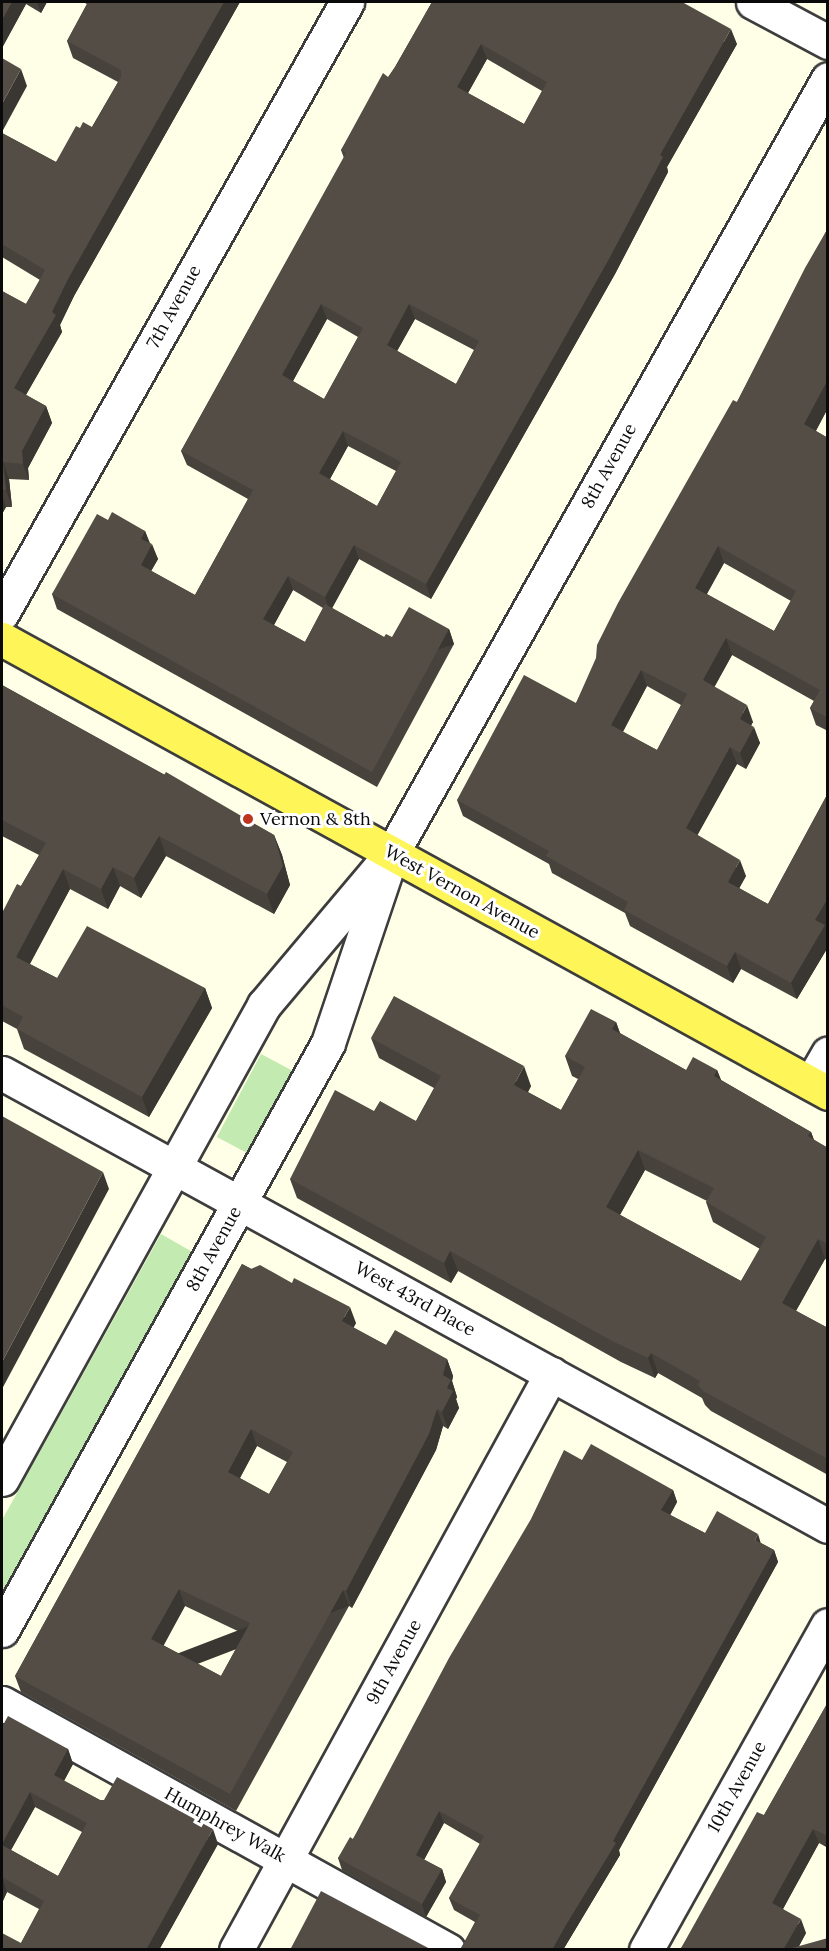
<!DOCTYPE html>
<style>
body{margin:0}
#map{position:relative;width:829px;height:1951px;overflow:hidden;background:#ffffe7;font-family:Lora,serif}
div>[style]{position:absolute}
[style*='--x']{left:calc(var(--x)*1px);top:calc(var(--y)*1px);width:calc(var(--w)*1px);rotate:calc(var(--a)*1deg)}
.green>*{inset:0;background:#c3eab0;transform-origin:0 0}
.roads{filter:drop-shadow(2px 0 #3d3d3d) drop-shadow(-2px 0 #3d3d3d) drop-shadow(0 2px #3d3d3d) drop-shadow(0 -2px #3d3d3d)}
.minor>*{height:33px;margin:-16.5px;padding:0 16.5px;transform-origin:16.5px;border-radius:16.5px;background:#fff}
.major>*{height:33px;margin:-16.5px;padding:0 16.5px;transform-origin:16.5px;border-radius:16.5px;background:#fef558}
.wall>*{inset:0;background:#47423c}
.shaded-wall>*{inset:0;background:#3a3631;transform-origin:0 0}
.building>*{inset:0;background:#534d46}
.dots>*{width:16px;height:16px;translate:-50% -50%;box-sizing:border-box;border:3px solid #fff;border-radius:50%}
span{translate:-50% -50%;white-space:nowrap;text-align:center;line-height:1.15;-webkit-text-stroke:6px #fff;paint-order:stroke}
.street-label{font-size:18px;color:#0a0a0a}
.poi-label{font-size:18px;color:#0a0a0a}
.left{translate:0 -50%;text-align:left}
.frame{position:absolute;inset:0;border:3px solid #0a0a0a;pointer-events:none}
</style>
<div id="map">
<div class="green">
<div style="left:261px;top:1054px;width:40px;height:94px;rotate:28deg"></div>
<div style="clip-path:polygon(161px 1234px,196px 1254px,2px 1602px,2px 1520px)"></div>
</div>
<div class="roads">
<div class="minor">
<div style="--x:753;--y:2;--w:85;--a:28.1"></div>
<div style="--x:2;--y:613;--w:702;--a:-60.55"></div>
<div style="--x:2;--y:1073;--w:942;--a:28.74"></div>
<div style="--x:811;--y:1083;--w:34;--a:-60"></div>
<div style="--x:2;--y:1479;--w:542;--a:-61.07"></div>
<div style="--x:264;--y:1005;--w:199;--a:-49.9"></div>
<div style="--x:392;--y:853;--w:888;--a:-60.61"></div>
<div style="--x:2;--y:1630;--w:671;--a:-60.95"></div>
<div style="--x:328;--y:1043;--w:182;--a:-71.4"></div>
<div style="--x:2;--y:1703;--w:510;--a:28.98"></div>
<div style="--x:236;--y:1950;--w:657;--a:-61.33"></div>
<div style="--x:646;--y:1950;--w:372;--a:-60.8"></div>
</div>
<div class="major">
<div style="--x:2;--y:639;--w:943;--a:28.79"></div>
</div>
</div>
<div class="wall">
<div style="clip-path:polygon(2px 2px,47px 2px,41px 13px,26px 4px,2px 48px)"></div>
<div style="clip-path:polygon(83px 2px,240px 2px,74px 296px,60px 325px,62px 332px,26px 395px,46px 406px,52px 423px,28px 468px,29px 480px,9px 479px,12px 507px,6px 507px,2px 514px,2px 291px,26px 304px,40px 280px,2px 257px,2px 133px,56px 162px,80px 128px,92px 127px,118px 82px,73px 58px,67px 41px,87px 4px)"></div>
<div style="clip-path:polygon(evenodd,432px 2px,737px 44px,667px 167px,668px 172px,615px 274px,431px 599px,359px 559px,332px 608px,384px 637px,392px 637px,449px 629px,454px 644px,377px 787px,57px 609px,52px 594px,108px 520px,145px 531px,150px 543px,158px 559px,151px 571px,195px 595px,248px 499px,187px 465px,181px 451px,344px 158px,341px 150px,395px 67px,432px 2px,487px 59px,542px 91px,524px 124px,468px 93px,487px 59px,432px 2px,327px 319px,358px 337px,324px 399px,293px 381px,327px 319px,432px 2px,415px 319px,474px 350px,456px 384px,397px 351px,415px 319px,432px 2px,348px 446px,396px 471px,377px 506px,330px 479px,348px 446px,432px 2px,293px 590px,323px 608px,305px 642px,274px 625px,293px 590px)"></div>
<div style="clip-path:polygon(evenodd,828px 228px,828px 408px,816px 431px,828px 438px,828px 731px,816px 725px,810px 708px,814px 701px,732px 655px,714px 687px,753px 722px,751px 725px,760px 743px,746px 769px,737px 764px,697px 835px,746px 876px,739px 888px,768px 904px,828px 793px,828px 925px,826px 928px,828px 933px,828px 947px,797px 999px,741px 969px,733px 983px,630px 926px,625px 913px,552px 873px,549px 864px,463px 816px,457px 800px,576px 703px,737px 402px,828px 228px,724px 563px,791px 601px,774px 631px,707px 594px,724px 563px,828px 228px,647px 686px,681px 705px,657px 750px,623px 732px,647px 686px)"></div>
<div style="clip-path:polygon(2px 685px,274px 835px,282px 855px,290px 885px,274px 914px,166px 856px,141px 898px,120px 886px,108px 909px,70px 889px,30px 964px,57px 978px,205px 988px,212px 1008px,149px 1117px,24px 1049px,17px 1029px,2px 1021px,2px 913px,21px 886px,39px 855px,2px 836px)"></div>
<div style="clip-path:polygon(evenodd,616px 1022px,620px 1033px,686px 1070px,717px 1070px,721px 1080px,811px 1132px,814px 1140px,828px 1148px,828px 1260px,825px 1259px,796px 1311px,828px 1328px,828px 1475px,711px 1411px,705px 1405px,702px 1398px,658px 1373px,655px 1378px,621px 1362px,458px 1271px,451px 1283px,297px 1198px,290px 1179px,374px 1111px,416px 1121px,434px 1088px,379px 1058px,371px 1038px,531px 1086px,528px 1092px,561px 1110px,578px 1079px,572px 1076px,565px 1056px,616px 1022px,645px 1170px,707px 1201px,706px 1202px,713px 1222px,760px 1249px,741px 1281px,620px 1215px,645px 1170px)"></div>
<div style="clip-path:polygon(evenodd,242px 1264px,356px 1323px,353px 1328px,386px 1345px,447px 1359px,453px 1376px,452px 1381px,457px 1397px,456px 1399px,459px 1408px,448px 1429px,443px 1426px,436px 1450px,352px 1608px,349px 1606px,236px 1811px,21px 1692px,15px 1676px,242px 1264px,257px 1446px,287px 1462px,269px 1494px,240px 1478px,257px 1446px,242px 1264px,185px 1606px,244px 1634px,221px 1676px,163px 1645px,185px 1606px)"></div>
<div style="clip-path:polygon(582px 1460px,673px 1490px,677px 1502px,670px 1515px,705px 1533px,761px 1543px,774px 1550px,778px 1562px,619px 1850px,620px 1855px,563px 1950px,460px 1950px,475px 1922px,454px 1910px,449px 1898px,480px 1844px,444px 1823px,424px 1860px,442px 1869px,446px 1882px,426px 1917px,342px 1870px,338px 1858px,353px 1839px)"></div>
<div style="clip-path:polygon(828px 1702px,828px 1848px,819px 1843px,783px 1909px,806px 1933px,799px 1946px,828px 1950px,680px 1950px,764px 1815px)"></div>
<div style="clip-path:polygon(evenodd,2px 1727px,68px 1749px,73px 1764px,64px 1781px,100px 1800px,218px 1844px,159px 1950px,2px 1950px,21px 1943px,39px 1909px,7px 1892px,2px 1903px,2px 1727px,35px 1807px,82px 1832px,58px 1876px,11px 1850px,35px 1807px)"></div>
</div>
<div class="shaded-wall">
<div style="clip-path:polygon(12px 2px,25px 2px,26px 4px,2px 48px,2px 20px)"></div>
<div style="clip-path:polygon(37px 2px,47px 2px,41px 13px)"></div>
<div style="clip-path:polygon(224px 2px,240px 2px,74px 296px,60px 325px,62px 332px,20px 405px,14px 388px,68px 279px)"></div>
<div style="clip-path:polygon(731px 29px,737px 44px,667px 167px,668px 172px,615px 274px,431px 599px,426px 584px,660px 155px)"></div>
<div style="clip-path:polygon(481px 44px,487px 59px,463px 102px,457px 87px)"></div>
<div style="clip-path:polygon(21px 69px,27px 86px,2px 132px,2px 104px)"></div>
<div style="clip-path:polygon(321px 304px,327px 319px,288px 390px,282px 375px)"></div>
<div style="clip-path:polygon(409px 304px,415px 319px,392px 360px,387px 345px)"></div>
<div style="clip-path:polygon(826px 383px,828px 387px,828px 408px,810px 441px,804px 424px)"></div>
<div style="clip-path:polygon(46px 406px,52px 423px,28px 468px,29px 480px,23px 464px,22px 451px)"></div>
<div style="clip-path:polygon(343px 431px,348px 446px,325px 488px,319px 473px)"></div>
<div style="clip-path:polygon(3px 462px,9px 479px,12px 507px,6px 490px)"></div>
<div style="clip-path:polygon(2px 496px,6px 507px,2px 514px)"></div>
<div style="clip-path:polygon(145px 531px,150px 545px,141px 539px)"></div>
<div style="clip-path:polygon(152px 544px,158px 559px,146px 580px,141px 565px)"></div>
<div style="clip-path:polygon(354px 545px,359px 559px,330px 612px,325px 597px)"></div>
<div style="clip-path:polygon(718px 546px,724px 563px,701px 604px,695px 588px)"></div>
<div style="clip-path:polygon(288px 576px,293px 590px,269px 634px,263px 619px)"></div>
<div style="left:449px;top:629px;width:16px;height:162px;rotate:72deg"></div>
<div style="clip-path:polygon(726px 638px,732px 655px,709px 697px,703px 680px)"></div>
<div style="clip-path:polygon(641px 670px,647px 686px,617px 742px,611px 725px)"></div>
<div style="clip-path:polygon(747px 705px,753px 722px,746px 735px,740px 719px)"></div>
<div style="clip-path:polygon(754px 727px,760px 743px,746px 769px,740px 753px)"></div>
<div style="clip-path:polygon(730px 747px,737px 764px,692px 845px,686px 828px)"></div>
<div style="clip-path:polygon(274px 835px,282px 855px,290px 885px,274px 914px,267px 894px)"></div>
<div style="clip-path:polygon(159px 836px,166px 856px,141px 898px,134px 878px)"></div>
<div style="clip-path:polygon(740px 860px,746px 876px,734px 898px,728px 882px)"></div>
<div style="clip-path:polygon(113px 867px,120px 886px,108px 909px,101px 889px)"></div>
<div style="clip-path:polygon(63px 869px,70px 889px,23px 976px,16px 957px)"></div>
<div style="clip-path:polygon(828px 898px,828px 925px,826px 928px,828px 933px,828px 947px,797px 999px,791px 983px,815px 920px)"></div>
<div style="clip-path:polygon(735px 952px,741px 969px,733px 983px,727px 966px)"></div>
<div style="clip-path:polygon(205px 988px,212px 1008px,149px 1117px,142px 1097px)"></div>
<div style="clip-path:polygon(616px 1022px,623px 1042px,612px 1029px)"></div>
<div style="clip-path:polygon(524px 1066px,531px 1086px,521px 1105px,514px 1085px)"></div>
<div style="clip-path:polygon(717px 1070px,725px 1090px,714px 1076px)"></div>
<div style="clip-path:polygon(811px 1132px,818px 1151px,808px 1136px)"></div>
<div style="clip-path:polygon(638px 1150px,645px 1170px,613px 1227px,606px 1207px)"></div>
<div style="clip-path:polygon(103px 1172px,109px 1189px,2px 1389px,2px 1362px)"></div>
<div style="clip-path:polygon(818px 1239px,825px 1259px,789px 1323px,782px 1303px)"></div>
<div style="clip-path:polygon(450px 1251px,458px 1271px,451px 1283px,444px 1263px)"></div>
<div style="clip-path:polygon(350px 1307px,356px 1323px,348px 1338px,342px 1321px)"></div>
<div style="clip-path:polygon(651px 1353px,658px 1373px,655px 1378px,648px 1358px)"></div>
<div style="clip-path:polygon(447px 1359px,453px 1376px,452px 1381px,457px 1397px,456px 1399px,459px 1408px,448px 1429px,442px 1412px,443px 1375px)"></div>
<div style="clip-path:polygon(437px 1409px,443px 1426px,436px 1450px,352px 1608px,346px 1591px)"></div>
<div style="clip-path:polygon(251px 1429px,257px 1446px,234px 1489px,228px 1472px)"></div>
<div style="clip-path:polygon(673px 1490px,677px 1502px,666px 1523px,661px 1510px)"></div>
<div style="clip-path:polygon(758px 1534px,762px 1547px,755px 1540px)"></div>
<div style="clip-path:polygon(774px 1550px,778px 1562px,619px 1850px,620px 1855px,563px 1950px,552px 1950px)"></div>
<div style="clip-path:polygon(179px 1589px,185px 1606px,158px 1656px,151px 1639px)"></div>
<div style="left:343px;top:1590px;width:17px;height:233px;rotate:69deg"></div>
<div style="clip-path:polygon(68px 1749px,73px 1764px,59px 1790px,54px 1775px)"></div>
<div style="clip-path:polygon(30px 1792px,35px 1807px,6px 1859px,2px 1847px,2px 1844px)"></div>
<div style="clip-path:polygon(439px 1811px,444px 1823px,420px 1867px,416px 1855px)"></div>
<div style="clip-path:polygon(213px 1829px,218px 1844px,159px 1950px,146px 1950px)"></div>
<div style="clip-path:polygon(813px 1829px,819px 1843px,778px 1918px,772px 1903px)"></div>
<div style="clip-path:polygon(442px 1869px,446px 1882px,426px 1917px,422px 1904px)"></div>
<div style="clip-path:polygon(2px 1877px,7px 1892px,2px 1903px)"></div>
<div style="clip-path:polygon(801px 1919px,806px 1933px,797px 1950px,783px 1950px)"></div>
</div>
<div class="building">
<div style="clip-path:polygon(2px 2px,12px 2px,2px 20px)"></div>
<div style="clip-path:polygon(88px 2px,224px 2px,68px 279px,52px 312px,56px 315px,14px 388px,46px 406px,22px 451px,23px 464px,3px 462px,6px 490px,2px 490px,2px 291px,26px 304px,45px 270px,2px 244px,2px 133px,56px 162px,76px 126px,80px 128px,83px 122px,92px 127px,121px 77px,121px 70px,67px 41px)"></div>
<div style="clip-path:polygon(evenodd,432px 2px,682px 2px,731px 29px,660px 155px,663px 157px,609px 259px,426px 584px,354px 545px,325px 597px,288px 576px,263px 619px,305px 642px,325px 604px,384px 637px,386px 634px,392px 637px,409px 607px,449px 629px,372px 772px,52px 594px,97px 514px,108px 520px,112px 512px,145px 531px,141px 539px,152px 544px,141px 565px,195px 595px,253px 490px,181px 451px,346px 153px,341px 150px,383px 73px,388px 77px,395px 67px,432px 2px,481px 44px,547px 82px,524px 124px,457px 87px,481px 44px,432px 2px,321px 304px,363px 328px,324px 399px,282px 375px,321px 304px,432px 2px,409px 304px,479px 341px,456px 384px,387px 345px,409px 304px,432px 2px,343px 431px,401px 462px,377px 506px,319px 473px,343px 431px)"></div>
<div style="clip-path:polygon(2px 58px,21px 69px,2px 104px)"></div>
<div style="clip-path:polygon(evenodd,828px 228px,828px 384px,826px 383px,804px 424px,828px 438px,828px 718px,810px 708px,820px 690px,726px 638px,703px 680px,747px 705px,740px 719px,754px 727px,740px 753px,730px 747px,686px 828px,740px 860px,728px 882px,768px 904px,828px 793px,828px 898px,815px 920px,825px 925px,791px 983px,735px 952px,727px 966px,624px 910px,628px 902px,546px 856px,549px 851px,457px 800px,524px 675px,576px 703px,596px 658px,597px 645px,618px 603px,733px 400px,737px 402px,805px 268px,828px 228px,718px 546px,796px 591px,774px 631px,695px 588px,718px 546px,828px 228px,641px 670px,687px 694px,657px 750px,611px 725px,641px 670px)"></div>
<div style="clip-path:polygon(2px 685px,164px 775px,166px 772px,274px 835px,283px 866px,267px 894px,159px 836px,134px 878px,113px 867px,101px 889px,63px 869px,16px 957px,57px 978px,87px 926px,205px 988px,142px 1097px,17px 1029px,23px 1017px,2px 1005px,2px 913px,17px 884px,21px 886px,46px 843px,2px 820px)"></div>
<div style="clip-path:polygon(evenodd,394px 996px,524px 1066px,514px 1085px,561px 1110px,585px 1067px,565px 1056px,591px 1009px,616px 1022px,612px 1029px,686px 1070px,693px 1057px,717px 1070px,714px 1076px,811px 1132px,808px 1136px,828px 1148px,828px 1244px,818px 1239px,782px 1303px,828px 1328px,828px 1459px,703px 1391px,698px 1385px,700px 1381px,651px 1353px,648px 1358px,614px 1342px,450px 1251px,444px 1263px,290px 1179px,335px 1090px,374px 1111px,380px 1101px,416px 1121px,441px 1076px,371px 1038px,394px 996px,638px 1150px,714px 1188px,706px 1202px,766px 1237px,741px 1281px,606px 1207px,638px 1150px)"></div>
<div style="clip-path:polygon(2px 1116px,103px 1172px,2px 1362px)"></div>
<div style="clip-path:polygon(evenodd,242px 1264px,251px 1269px,260px 1265px,292px 1283px,294px 1278px,350px 1307px,342px 1321px,386px 1345px,395px 1330px,447px 1359px,443px 1375px,451px 1380px,447px 1388px,453px 1391px,442px 1412px,437px 1409px,429px 1434px,346px 1591px,343px 1590px,230px 1794px,15px 1676px,242px 1264px,251px 1429px,293px 1452px,269px 1494px,228px 1472px,251px 1429px,242px 1264px,179px 1589px,250px 1623px,221px 1676px,151px 1639px,179px 1589px)"></div>
<div style="clip-path:polygon(591px 1444px,673px 1490px,661px 1510px,705px 1533px,717px 1511px,758px 1534px,755px 1540px,774px 1550px,613px 1841px,616px 1843px,566px 1925px,552px 1950px,460px 1950px,480px 1915px,449px 1898px,484px 1836px,439px 1811px,416px 1855px,442px 1869px,422px 1904px,338px 1858px,350px 1837px,353px 1839px,449px 1658px,531px 1519px,564px 1450px,582px 1460px)"></div>
<div style="clip-path:polygon(828px 1702px,828px 1836px,813px 1829px,772px 1903px,801px 1919px,783px 1950px,680px 1950px,757px 1812px,764px 1815px)"></div>
<div style="clip-path:polygon(8px 1716px,68px 1749px,54px 1775px,100px 1800px,104px 1800px,117px 1777px,213px 1829px,146px 1950px,2px 1950px,2px 1933px,21px 1943px,44px 1901px,2px 1877px,2px 1879px,2px 1845px,58px 1876px,87px 1823px,30px 1792px,2px 1844px,2px 1727px)"></div>
<div style="clip-path:polygon(321px 1891px,432px 1950px,290px 1950px)"></div>
<div style="clip-path:polygon(828px 1938px,828px 1950px,785px 1950px)"></div>
</div>
<div class="dots">
<div style="left:248px;top:819px;background:#bd351f"></div>
</div>
<div class="street-label">
<span style="left:174px;top:307px;rotate:-61deg">7th Avenue</span>
<span style="left:609px;top:466px;rotate:-61deg">8th Avenue</span>
<span style="left:462px;top:892px;rotate:29deg">West Vernon Avenue</span>
<span style="left:214px;top:1249px;rotate:-61deg">8th Avenue</span>
<span style="left:415px;top:1299px;rotate:29deg">West 43rd Place</span>
<span style="left:394px;top:1662px;rotate:-61deg">9th Avenue</span>
<span style="left:737px;top:1787px;rotate:-61deg">10th Avenue</span>
<span style="left:225px;top:1825px;rotate:29deg">Humphrey Walk</span>
</div>
<div class="poi-label">
<span class="left" style="left:260px;top:819px">Vernon &amp; 8th</span>
</div>
<div class="frame"></div>
</div>
